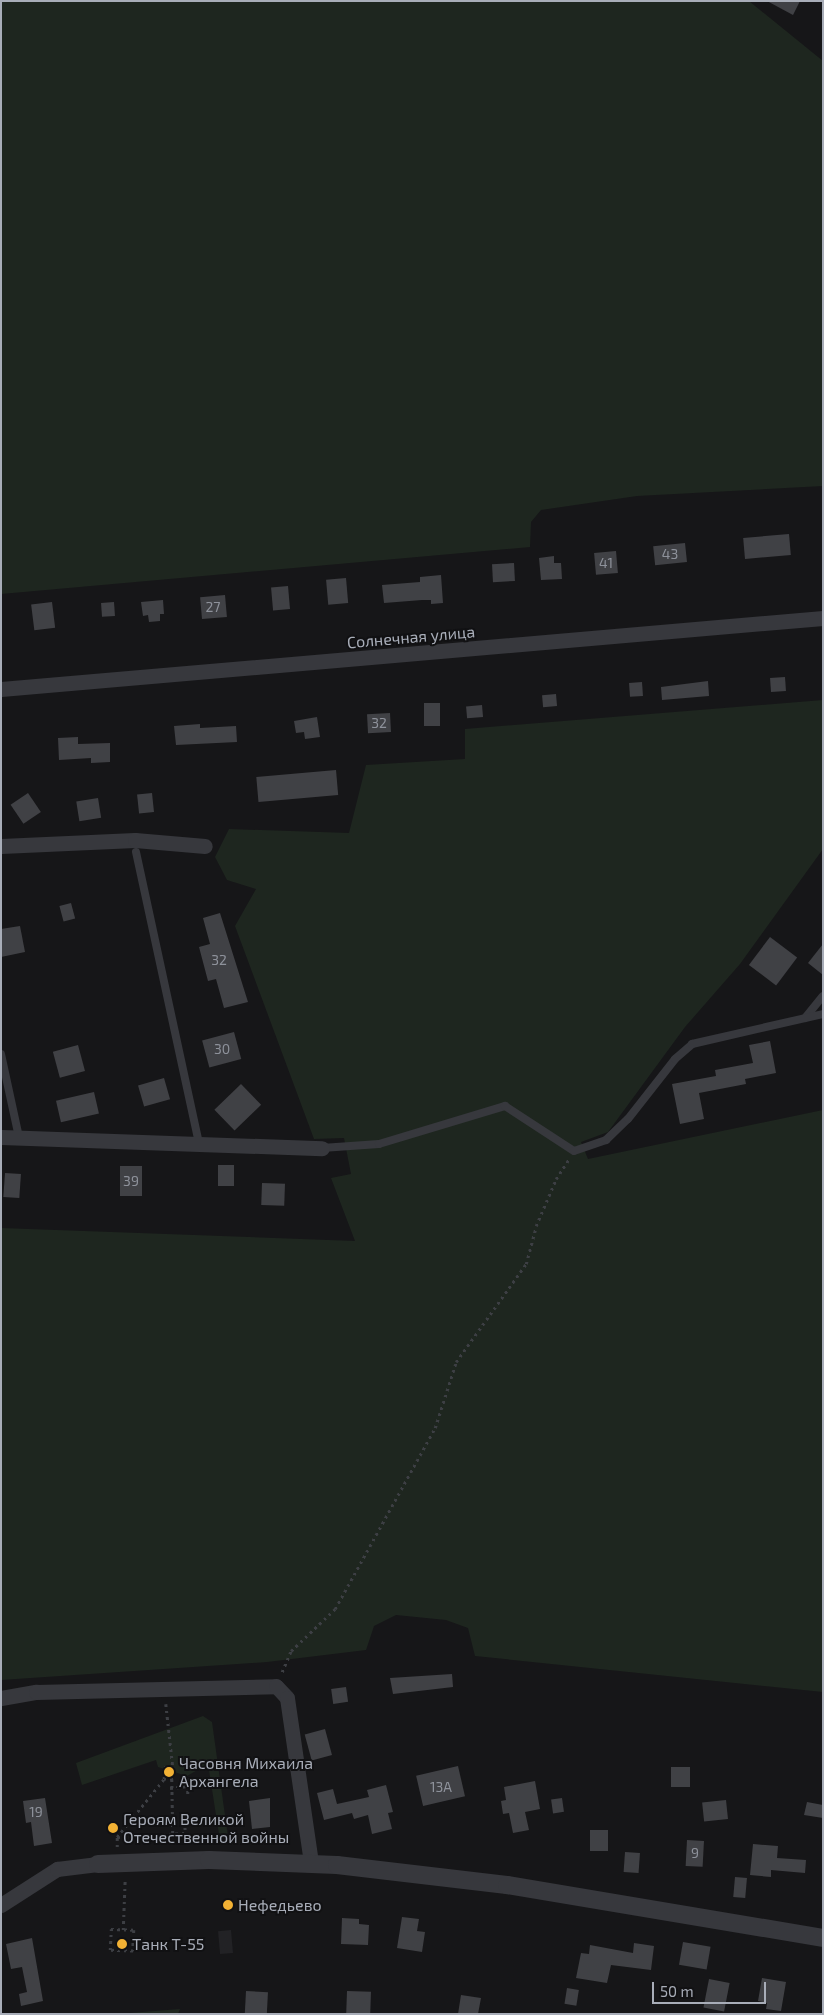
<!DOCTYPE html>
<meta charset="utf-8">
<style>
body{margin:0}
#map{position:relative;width:824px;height:2015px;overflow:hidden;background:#161618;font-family:"Exo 2",sans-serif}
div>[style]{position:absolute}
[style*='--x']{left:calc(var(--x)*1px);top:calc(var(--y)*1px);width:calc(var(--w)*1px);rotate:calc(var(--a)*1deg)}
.built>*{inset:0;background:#222225;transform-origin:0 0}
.green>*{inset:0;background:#1e261f}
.building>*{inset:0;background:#404145;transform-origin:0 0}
.path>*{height:2.5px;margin-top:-1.25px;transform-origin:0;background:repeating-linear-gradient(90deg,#3d3f44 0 2.5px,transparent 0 6.5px)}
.service>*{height:8px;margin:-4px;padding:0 4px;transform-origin:4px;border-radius:4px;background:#37383d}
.minor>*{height:15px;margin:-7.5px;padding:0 7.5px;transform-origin:7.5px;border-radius:7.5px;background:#37383d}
.tertiary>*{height:18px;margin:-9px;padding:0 9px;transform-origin:9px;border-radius:9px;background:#37383d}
.dots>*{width:14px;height:14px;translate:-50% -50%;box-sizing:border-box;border:2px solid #111113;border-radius:50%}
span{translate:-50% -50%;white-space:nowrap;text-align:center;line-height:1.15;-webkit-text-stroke:4px #111113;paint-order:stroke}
.number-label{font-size:14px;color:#8e929b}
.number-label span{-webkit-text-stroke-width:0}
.street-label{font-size:16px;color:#a8adb8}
.poi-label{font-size:16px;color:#a8adb8}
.left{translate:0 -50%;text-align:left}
.frame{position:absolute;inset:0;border:2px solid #a8adb8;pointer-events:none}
.scale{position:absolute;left:652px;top:1982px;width:114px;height:22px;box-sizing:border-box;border:2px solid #a8adb8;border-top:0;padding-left:6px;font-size:15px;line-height:18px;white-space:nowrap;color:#a8adb8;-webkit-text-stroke:4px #111113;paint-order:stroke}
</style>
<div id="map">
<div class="built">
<div style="left:231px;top:1930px;width:23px;height:13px;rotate:85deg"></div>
</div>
<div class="green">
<div style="clip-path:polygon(1px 1px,749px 1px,823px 61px,823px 486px,637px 496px,541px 510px,531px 522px,530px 547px,1px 594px)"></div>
<div style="clip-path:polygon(823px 700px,823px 849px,740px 964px,685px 1027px,608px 1132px,581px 1142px,588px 1159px,823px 1110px,823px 1692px,475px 1656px,468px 1628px,446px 1620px,396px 1615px,374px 1626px,366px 1650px,267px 1662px,1px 1680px,1px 1228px,355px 1241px,331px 1178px,351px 1174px,344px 1138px,314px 1139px,235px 926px,256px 889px,227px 880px,215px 857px,229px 829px,349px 833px,366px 765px,465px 759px,465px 729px)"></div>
<div style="clip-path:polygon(203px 1716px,212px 1722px,228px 1837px,219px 1834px,208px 1764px,187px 1776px,158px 1767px,156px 1760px,82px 1785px,76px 1763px)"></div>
<div style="clip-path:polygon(180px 2009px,178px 2014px,117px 2014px)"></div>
</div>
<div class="building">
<div style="clip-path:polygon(767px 1px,800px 1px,793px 15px)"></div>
<div style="left:789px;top:534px;width:21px;height:46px;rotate:85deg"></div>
<div style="left:685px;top:543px;width:19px;height:32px;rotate:84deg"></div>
<div style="left:616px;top:551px;width:22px;height:22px;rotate:85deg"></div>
<div style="clip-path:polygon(554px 556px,554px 563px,561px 563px,562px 579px,541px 580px,539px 558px)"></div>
<div style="left:514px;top:563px;width:18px;height:22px;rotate:87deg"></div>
<div style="clip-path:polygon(441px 575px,443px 603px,431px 604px,431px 600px,422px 600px,384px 603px,382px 585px,420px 582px,420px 577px)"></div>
<div style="left:346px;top:578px;width:25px;height:20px;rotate:85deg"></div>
<div style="left:288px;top:586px;width:23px;height:17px;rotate:85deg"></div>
<div style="left:225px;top:595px;width:22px;height:25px;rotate:85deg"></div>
<div style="clip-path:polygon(163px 600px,164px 614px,160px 614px,160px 621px,149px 622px,148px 615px,143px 616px,141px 602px)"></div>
<div style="left:52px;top:602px;width:26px;height:21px;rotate:83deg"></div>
<div style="left:114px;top:602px;width:14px;height:13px;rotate:86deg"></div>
<div style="left:785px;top:677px;width:14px;height:15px;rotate:86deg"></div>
<div style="clip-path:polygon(708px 681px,709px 696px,662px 700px,661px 687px)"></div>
<div style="left:642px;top:682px;width:14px;height:13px;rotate:86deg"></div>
<div style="left:556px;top:694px;width:12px;height:14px;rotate:85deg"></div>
<div style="left:424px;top:703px;width:16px;height:23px"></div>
<div style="left:482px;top:705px;width:12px;height:16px;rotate:85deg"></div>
<div style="left:390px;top:713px;width:19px;height:23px;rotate:87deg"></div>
<div style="clip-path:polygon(317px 717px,320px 737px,305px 739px,304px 732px,296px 733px,294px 721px)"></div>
<div style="clip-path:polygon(200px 724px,200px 728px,236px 726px,237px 742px,176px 745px,174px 726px)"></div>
<div style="clip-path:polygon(78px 737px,78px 744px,110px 743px,110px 762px,91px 763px,91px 758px,59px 760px,58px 738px)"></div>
<div style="left:336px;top:770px;width:25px;height:80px;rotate:85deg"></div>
<div style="left:28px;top:793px;width:23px;height:21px;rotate:56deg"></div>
<div style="left:152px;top:793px;width:19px;height:15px;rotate:84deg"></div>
<div style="left:98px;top:798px;width:20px;height:22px;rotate:81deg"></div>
<div style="left:71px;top:903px;width:16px;height:12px;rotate:75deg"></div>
<div style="clip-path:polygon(220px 913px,248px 1002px,224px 1008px,216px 979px,208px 981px,199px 947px,210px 944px,203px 918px)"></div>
<div style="clip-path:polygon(20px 926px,25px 952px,1px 957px,1px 929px)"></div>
<div style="left:770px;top:937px;width:34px;height:35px;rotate:37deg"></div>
<div style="clip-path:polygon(823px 944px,823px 975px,808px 963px)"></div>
<div style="left:234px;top:1032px;width:28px;height:33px;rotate:75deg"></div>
<div style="clip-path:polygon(770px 1041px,776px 1073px,745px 1079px,746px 1084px,699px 1093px,704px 1119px,680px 1124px,672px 1084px,716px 1076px,715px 1070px,753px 1063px,749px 1045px)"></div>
<div style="left:78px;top:1045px;width:27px;height:26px;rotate:75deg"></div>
<div style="left:164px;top:1078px;width:22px;height:27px;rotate:74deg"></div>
<div style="left:241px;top:1084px;width:29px;height:37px;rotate:46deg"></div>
<div style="left:94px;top:1092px;width:22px;height:39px;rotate:77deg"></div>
<div style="left:218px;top:1165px;width:16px;height:21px"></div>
<div style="left:120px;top:1166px;width:22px;height:30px"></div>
<div style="left:5px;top:1173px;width:16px;height:24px;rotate:4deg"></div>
<div style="left:262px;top:1183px;width:23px;height:22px;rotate:2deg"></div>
<div style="clip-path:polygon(452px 1674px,453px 1687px,393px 1694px,390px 1678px)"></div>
<div style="left:346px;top:1687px;width:15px;height:15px;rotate:82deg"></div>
<div style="left:325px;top:1729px;width:27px;height:21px;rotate:75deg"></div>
<div style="left:458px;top:1766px;width:31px;height:43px;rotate:77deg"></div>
<div style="left:671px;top:1767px;width:19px;height:20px"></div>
<div style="clip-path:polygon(535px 1781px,540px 1809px,525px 1812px,529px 1830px,513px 1833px,509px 1813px,503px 1814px,501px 1801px,506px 1800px,504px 1787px)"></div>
<div style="clip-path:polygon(386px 1785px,393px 1812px,388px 1813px,392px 1829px,372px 1834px,368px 1815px,354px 1819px,352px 1813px,324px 1820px,317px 1793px,333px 1789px,337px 1804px,369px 1797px,367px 1790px)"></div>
<div style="clip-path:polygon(45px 1798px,52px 1843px,34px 1846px,31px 1822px,26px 1823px,23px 1801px)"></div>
<div style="clip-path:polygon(270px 1798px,270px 1827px,252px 1829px,249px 1801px)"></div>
<div style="left:562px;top:1798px;width:14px;height:11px;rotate:82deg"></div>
<div style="left:726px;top:1800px;width:19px;height:24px;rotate:84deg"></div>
<div style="clip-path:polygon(807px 1802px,823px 1805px,823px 1818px,804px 1815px)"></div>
<div style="left:590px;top:1830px;width:18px;height:21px"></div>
<div style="left:687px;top:1840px;width:17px;height:26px;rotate:3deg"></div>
<div style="clip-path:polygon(753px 1844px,778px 1846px,777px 1858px,806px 1860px,805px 1873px,771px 1870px,771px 1877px,750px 1875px)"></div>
<div style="left:625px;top:1852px;width:15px;height:20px;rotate:4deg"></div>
<div style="left:735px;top:1877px;width:12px;height:20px;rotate:5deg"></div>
<div style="clip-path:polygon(402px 1917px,419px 1919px,417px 1931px,425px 1932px,422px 1952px,397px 1948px)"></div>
<div style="clip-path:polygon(342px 1918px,359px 1919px,359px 1924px,369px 1925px,368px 1945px,341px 1944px)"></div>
<div style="clip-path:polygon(32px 1938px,43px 2001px,21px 2006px,19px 1994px,27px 1992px,22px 1967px,11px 1969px,6px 1944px)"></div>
<div style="left:683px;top:1942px;width:28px;height:23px;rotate:10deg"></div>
<div style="clip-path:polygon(634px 1943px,654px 1946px,651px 1970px,611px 1965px,607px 1983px,576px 1978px,581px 1953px,589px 1954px,590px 1945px,633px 1953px)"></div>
<div style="clip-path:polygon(762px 1978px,786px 1982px,781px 2011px,766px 2009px,767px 2003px,758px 2001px)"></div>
<div style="left:709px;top:1979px;width:21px;height:29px;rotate:11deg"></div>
<div style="left:567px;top:1988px;width:12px;height:16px;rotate:9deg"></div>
<div style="left:246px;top:1991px;width:22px;height:23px;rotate:3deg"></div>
<div style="left:347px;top:1991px;width:24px;height:22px;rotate:2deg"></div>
<div style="clip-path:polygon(461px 1995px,481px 1998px,478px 2014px,458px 2014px)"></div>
</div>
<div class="path">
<div style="--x:282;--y:1672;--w:23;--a:-67"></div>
<div style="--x:291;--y:1651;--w:61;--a:-43.7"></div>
<div style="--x:335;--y:1609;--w:207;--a:-61.1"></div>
<div style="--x:435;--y:1428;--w:69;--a:-72.3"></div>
<div style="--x:456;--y:1362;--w:120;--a:-54.5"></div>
<div style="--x:526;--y:1264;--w:39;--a:-75"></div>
<div style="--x:536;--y:1226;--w:51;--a:-66.9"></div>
<div style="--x:556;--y:1179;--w:24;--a:-57"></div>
<div style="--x:166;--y:1704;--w:63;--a:83.7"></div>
<div style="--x:164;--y:1767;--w:9;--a:0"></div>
<div style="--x:173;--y:1767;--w:12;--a:90"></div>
<div style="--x:173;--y:1779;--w:9;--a:180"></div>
<div style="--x:164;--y:1779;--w:12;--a:-90"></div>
<div style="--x:188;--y:1778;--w:17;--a:90"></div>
<div style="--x:172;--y:1779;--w:55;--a:89"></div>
<div style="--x:170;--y:1788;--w:18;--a:-6"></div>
<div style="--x:185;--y:1821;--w:23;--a:88"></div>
<div style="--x:117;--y:1837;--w:69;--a:-3.3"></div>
<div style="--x:117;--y:1847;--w:10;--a:-90"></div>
<div style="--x:117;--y:1837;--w:75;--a:-51"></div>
<div style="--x:111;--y:1929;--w:23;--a:2"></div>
<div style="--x:134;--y:1930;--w:21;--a:93"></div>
<div style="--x:133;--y:1951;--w:23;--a:-178"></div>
<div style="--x:110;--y:1950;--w:21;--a:-87"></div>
<div style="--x:123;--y:1930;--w:51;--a:-87.8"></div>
</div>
<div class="service">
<div style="--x:136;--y:852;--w:299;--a:77.8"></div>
<div style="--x:805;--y:1018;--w:28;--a:-51"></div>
<div style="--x:1;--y:1054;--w:85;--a:77.8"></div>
<div style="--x:322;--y:1148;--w:57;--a:-4"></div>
<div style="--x:379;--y:1144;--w:132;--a:-16.8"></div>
<div style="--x:505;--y:1106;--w:82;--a:33.1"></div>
<div style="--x:574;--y:1151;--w:34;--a:-19"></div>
<div style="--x:606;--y:1140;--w:30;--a:-44"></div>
<div style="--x:628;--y:1119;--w:76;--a:-51.9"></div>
<div style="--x:675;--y:1059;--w:23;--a:-41"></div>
<div style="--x:692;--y:1044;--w:134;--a:-12.9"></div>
</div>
<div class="minor">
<div style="--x:1;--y:689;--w:825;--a:-4.94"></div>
<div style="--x:1;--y:846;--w:134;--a:-2.6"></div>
<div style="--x:135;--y:840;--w:70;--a:4.9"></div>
<div style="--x:1;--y:1137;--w:321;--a:2"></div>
<div style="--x:1;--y:1698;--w:36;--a:-10"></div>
<div style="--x:36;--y:1692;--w:240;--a:-1.4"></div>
<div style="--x:276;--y:1686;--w:16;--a:47"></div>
<div style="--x:287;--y:1698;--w:166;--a:81.7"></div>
<div style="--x:1;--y:1905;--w:67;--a:-32.7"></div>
<div style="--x:57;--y:1869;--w:41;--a:-7"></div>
</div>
<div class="tertiary">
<div style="--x:98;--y:1864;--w:111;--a:-2.1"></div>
<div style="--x:209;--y:1860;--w:128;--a:2.2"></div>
<div style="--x:337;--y:1865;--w:171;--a:6.7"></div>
<div style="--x:507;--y:1885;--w:320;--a:9.5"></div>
</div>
<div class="dots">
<div style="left:169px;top:1772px;background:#f2b134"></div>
<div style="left:113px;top:1828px;background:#f2b134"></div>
<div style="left:228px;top:1905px;background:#f2b134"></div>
<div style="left:122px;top:1944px;background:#f2b134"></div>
</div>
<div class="number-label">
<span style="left:670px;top:554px">43</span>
<span style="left:606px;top:563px">41</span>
<span style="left:213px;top:607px">27</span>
<span style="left:379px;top:723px">32</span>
<span style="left:219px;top:960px">32</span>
<span style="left:222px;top:1049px">30</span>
<span style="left:131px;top:1181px">39</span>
<span style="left:441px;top:1787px">13А</span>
<span style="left:36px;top:1812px">19</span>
<span style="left:695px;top:1853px">9</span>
</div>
<div class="street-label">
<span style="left:411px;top:637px;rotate:-5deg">Солнечная улица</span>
</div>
<div class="poi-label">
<span class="left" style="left:179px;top:1772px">Часовня Михаила<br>Архангела</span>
<span class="left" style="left:123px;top:1828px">Героям Великой<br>Отечественной войны</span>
<span class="left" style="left:238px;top:1905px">Нефедьево</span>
<span class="left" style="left:132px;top:1944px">Танк Т-55</span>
</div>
<div class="frame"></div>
<div class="scale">50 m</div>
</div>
